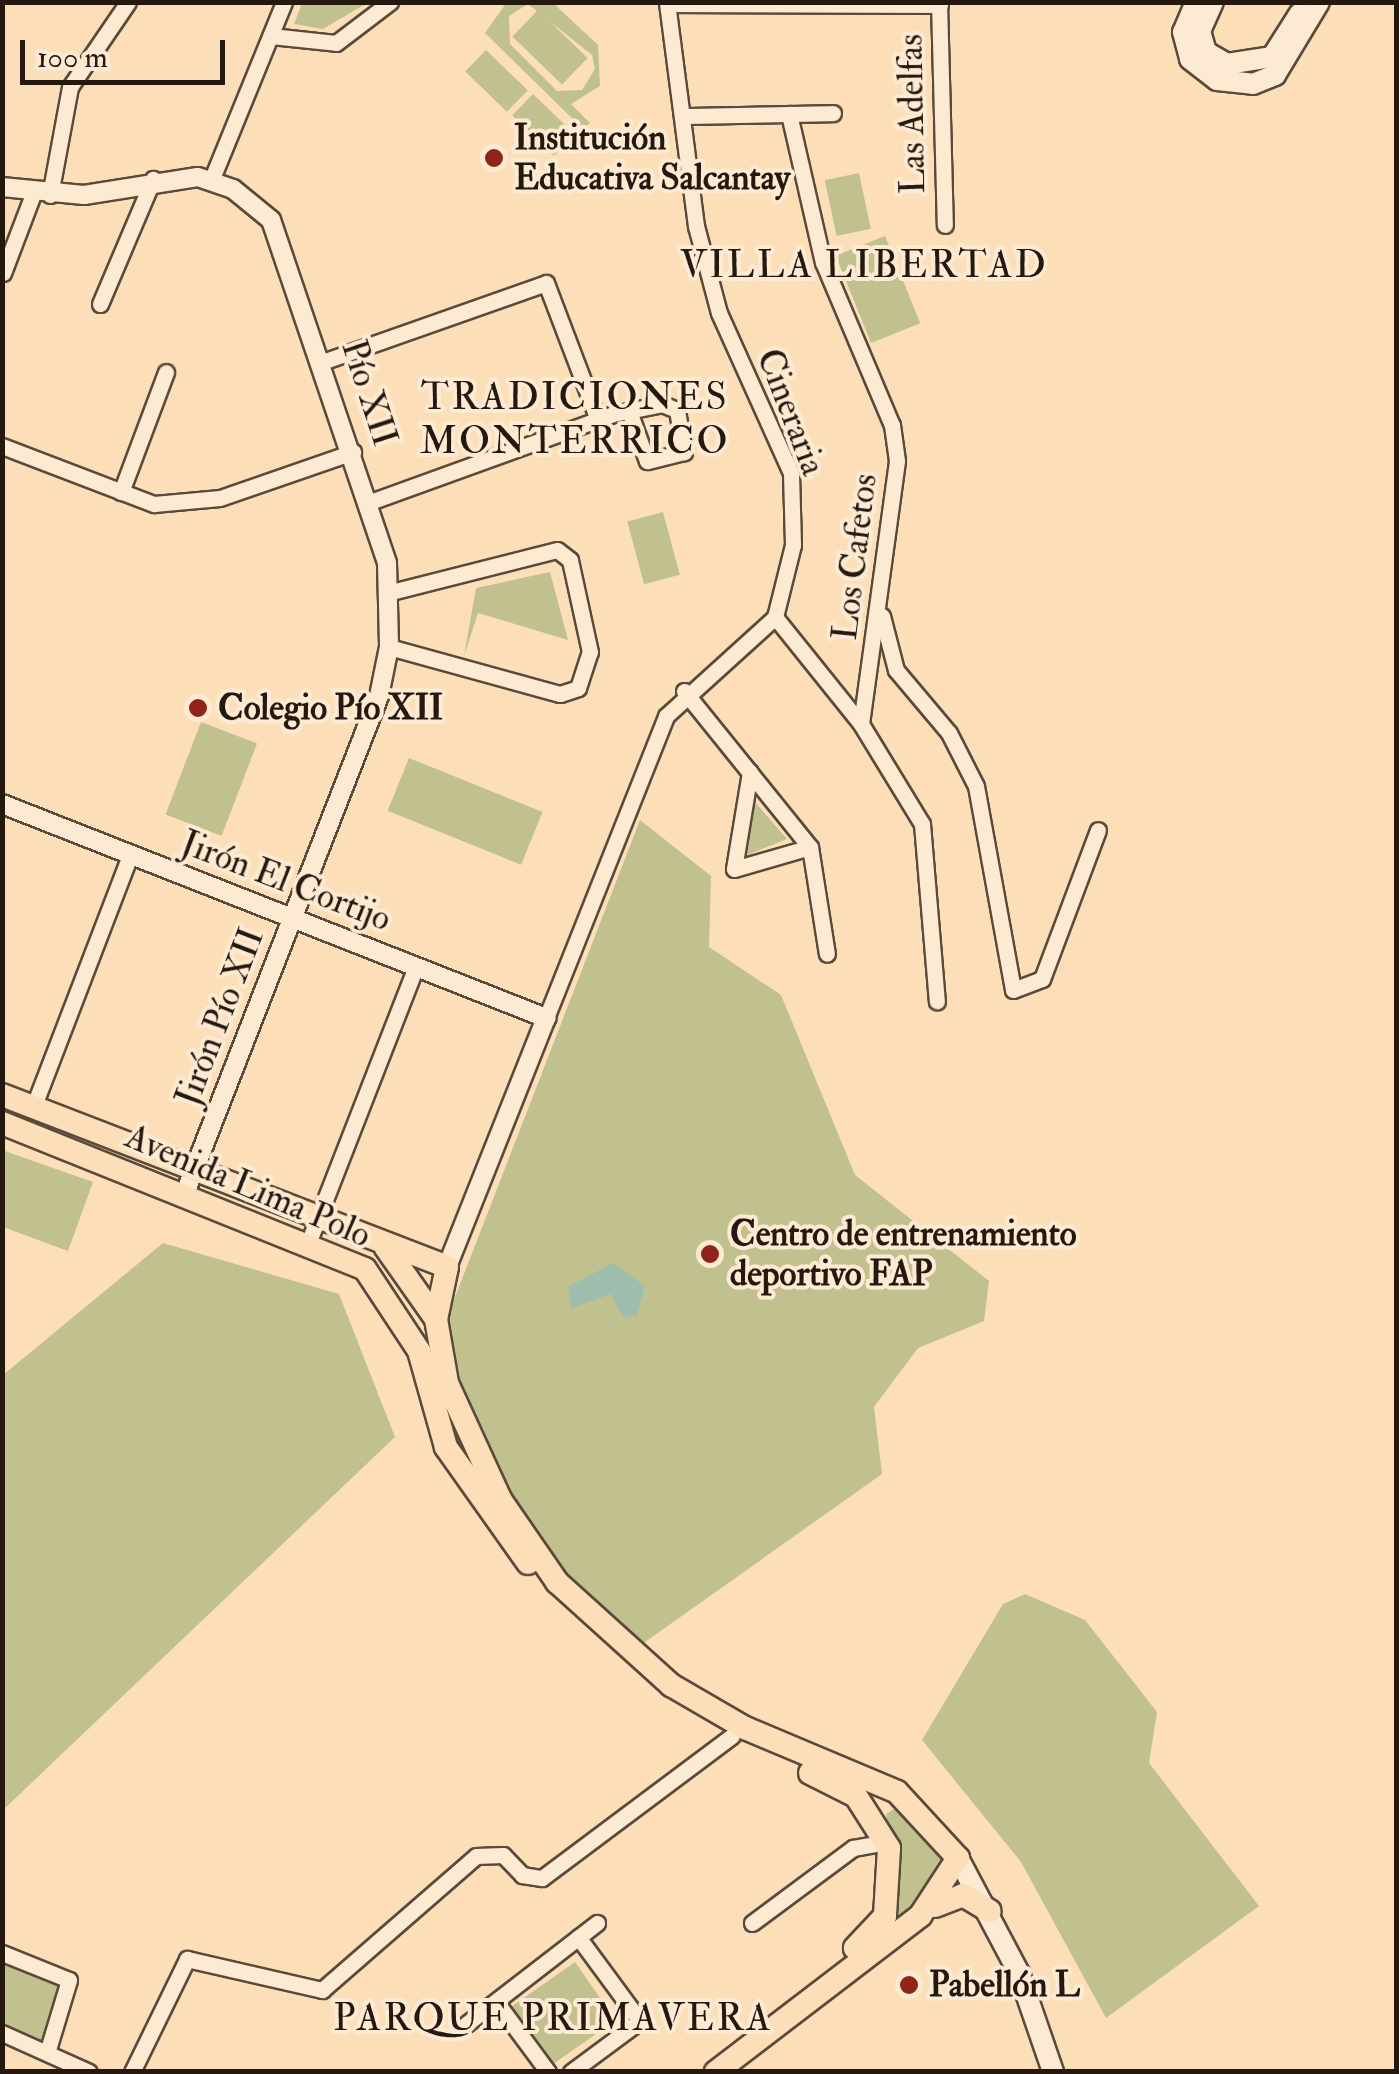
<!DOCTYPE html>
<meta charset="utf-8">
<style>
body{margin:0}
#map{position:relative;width:1399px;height:2074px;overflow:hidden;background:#fcdfb9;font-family:"IM FELL Double Pica",serif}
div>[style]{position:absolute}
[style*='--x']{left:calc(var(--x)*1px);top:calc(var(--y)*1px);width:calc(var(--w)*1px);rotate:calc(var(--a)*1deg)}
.green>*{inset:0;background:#c0c18e;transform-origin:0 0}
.water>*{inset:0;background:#9fbdad}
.roads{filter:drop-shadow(2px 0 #5a4a3a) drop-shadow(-2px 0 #5a4a3a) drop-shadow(0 2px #5a4a3a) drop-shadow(0 -2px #5a4a3a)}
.minor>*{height:15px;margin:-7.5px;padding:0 7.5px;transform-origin:7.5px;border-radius:7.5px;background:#fdead2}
.tertiary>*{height:18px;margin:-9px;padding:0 9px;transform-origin:9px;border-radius:9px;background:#fdead2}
.secondary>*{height:20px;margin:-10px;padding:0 10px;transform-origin:10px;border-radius:10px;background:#fdead2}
.primary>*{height:22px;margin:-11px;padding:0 11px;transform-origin:11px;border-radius:11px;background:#fcdfb9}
.dots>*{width:28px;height:28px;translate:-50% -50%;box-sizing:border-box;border:5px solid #fdead2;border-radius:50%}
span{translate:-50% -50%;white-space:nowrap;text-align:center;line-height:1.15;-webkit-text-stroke:8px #fdead2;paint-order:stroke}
.street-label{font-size:35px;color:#24180f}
.poi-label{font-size:35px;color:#24180f;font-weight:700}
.left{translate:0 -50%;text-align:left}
.neighbourhood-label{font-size:38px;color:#24180f;letter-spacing:2.5px}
.frame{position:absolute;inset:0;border:5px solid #24180f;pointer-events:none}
.scale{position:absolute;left:20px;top:40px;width:205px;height:45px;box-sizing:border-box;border:5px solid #24180f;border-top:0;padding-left:12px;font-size:30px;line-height:35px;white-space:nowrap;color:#24180f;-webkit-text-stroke:8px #fdead2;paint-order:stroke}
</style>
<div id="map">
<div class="green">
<div style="clip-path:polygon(evenodd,507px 2px,553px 3px,598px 45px,600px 86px,571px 104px,590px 123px,583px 129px,485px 33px,507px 2px,528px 4px,592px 55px,595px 69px,582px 90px,557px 91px,510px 44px,509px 16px,528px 4px)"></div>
<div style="clip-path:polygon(302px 3px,302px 2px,367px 3px,323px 29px,294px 24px)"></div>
<div style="left:538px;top:10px;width:69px;height:37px;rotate:44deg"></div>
<div style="left:486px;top:50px;width:58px;height:30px;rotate:44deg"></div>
<div style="left:533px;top:94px;width:58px;height:30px;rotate:44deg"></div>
<div style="left:859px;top:173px;width:57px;height:35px;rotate:78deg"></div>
<div style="left:885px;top:236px;width:94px;height:53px;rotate:68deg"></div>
<div style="left:663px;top:512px;width:65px;height:37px;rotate:75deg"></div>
<div style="clip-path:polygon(550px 572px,568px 640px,478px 613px,464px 656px,476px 588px)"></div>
<div style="left:201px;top:722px;width:60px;height:99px;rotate:21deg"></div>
<div style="left:409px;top:758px;width:144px;height:57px;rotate:22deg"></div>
<div style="clip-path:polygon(754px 801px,787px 839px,745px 856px)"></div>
<div style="clip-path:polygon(640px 820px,711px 876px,709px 947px,781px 995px,855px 1175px,989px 1281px,984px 1321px,918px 1348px,874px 1407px,882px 1474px,638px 1647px,569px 1581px,512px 1497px,462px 1412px,445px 1323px)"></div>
<div style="clip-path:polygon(2px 1150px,93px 1182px,68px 1251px,3px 1227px)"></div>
<div style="clip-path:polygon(163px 1243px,339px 1294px,395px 1437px,3px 1810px,3px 1375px)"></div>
<div style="clip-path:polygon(1025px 1594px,1085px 1620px,1157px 1712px,1149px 1763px,1259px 1906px,1106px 2018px,1021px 1862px,922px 1740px,1003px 1604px)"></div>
<div style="clip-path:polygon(899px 1806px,944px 1854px,946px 1877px,884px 1931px,899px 1882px,886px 1814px)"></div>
<div style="clip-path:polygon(2px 1960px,69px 1981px,43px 2047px,3px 2031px)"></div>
<div style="left:575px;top:1962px;width:71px;height:79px;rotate:55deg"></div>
</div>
<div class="water">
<div style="clip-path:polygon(613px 1263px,645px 1286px,637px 1316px,623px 1317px,611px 1294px,571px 1308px,568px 1287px)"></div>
</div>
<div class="roads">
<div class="minor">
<div style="--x:939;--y:2;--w:223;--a:88.5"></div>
<div style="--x:668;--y:4;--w:272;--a:0.2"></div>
<div style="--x:271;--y:36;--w:65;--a:6.1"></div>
<div style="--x:336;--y:43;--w:68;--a:-37.2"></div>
<div style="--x:789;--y:114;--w:152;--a:77.1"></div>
<div style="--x:823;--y:262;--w:177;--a:67.1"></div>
<div style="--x:892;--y:425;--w:36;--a:82"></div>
<div style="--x:897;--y:461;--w:265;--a:97.8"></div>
<div style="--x:683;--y:116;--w:150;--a:-1.1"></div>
<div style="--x:211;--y:181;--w:193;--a:-67.8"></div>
<div style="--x:50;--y:195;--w:110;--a:-79.5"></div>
<div style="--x:70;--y:87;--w:103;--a:-55.7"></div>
<div style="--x:3;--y:273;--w:85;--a:-69.2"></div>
<div style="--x:100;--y:304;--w:136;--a:-67"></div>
<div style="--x:325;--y:361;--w:234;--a:-19.4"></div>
<div style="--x:546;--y:283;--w:147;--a:69.2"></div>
<div style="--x:2;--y:446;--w:163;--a:20.9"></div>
<div style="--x:154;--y:504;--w:66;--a:-5.2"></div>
<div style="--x:220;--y:498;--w:141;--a:-19.1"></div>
<div style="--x:121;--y:492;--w:128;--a:-69.4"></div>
<div style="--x:370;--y:502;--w:258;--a:-19.9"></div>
<div style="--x:613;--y:414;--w:50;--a:-11.5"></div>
<div style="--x:662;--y:404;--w:16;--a:22"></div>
<div style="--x:677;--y:410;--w:43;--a:80.5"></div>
<div style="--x:684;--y:452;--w:38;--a:166"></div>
<div style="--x:647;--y:461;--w:53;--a:-109.8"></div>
<div style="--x:882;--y:616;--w:56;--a:75.5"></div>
<div style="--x:896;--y:670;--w:82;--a:49.9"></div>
<div style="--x:949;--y:733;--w:59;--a:63"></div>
<div style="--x:976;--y:786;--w:207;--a:79.7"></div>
<div style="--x:1013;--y:990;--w:31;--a:-21"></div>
<div style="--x:1042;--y:979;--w:159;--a:-69.4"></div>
<div style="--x:775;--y:617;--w:137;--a:51.2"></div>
<div style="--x:861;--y:724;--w:117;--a:58.6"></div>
<div style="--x:922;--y:824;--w:178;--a:85.2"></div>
<div style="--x:389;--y:647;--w:177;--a:15.4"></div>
<div style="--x:560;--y:694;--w:19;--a:-18"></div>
<div style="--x:578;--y:688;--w:38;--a:-72"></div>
<div style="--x:590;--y:652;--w:94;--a:-102.3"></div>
<div style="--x:570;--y:560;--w:16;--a:-142"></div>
<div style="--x:557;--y:550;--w:171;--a:165.8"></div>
<div style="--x:684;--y:691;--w:201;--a:51.1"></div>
<div style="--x:810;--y:847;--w:108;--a:81"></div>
<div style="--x:750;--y:772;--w:98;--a:99.4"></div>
<div style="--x:734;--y:869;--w:79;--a:-16.1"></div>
<div style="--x:546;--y:1018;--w:325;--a:-68.3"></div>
<div style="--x:666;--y:716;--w:147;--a:-42.2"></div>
<div style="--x:775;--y:617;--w:74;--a:-76"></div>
<div style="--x:793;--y:545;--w:72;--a:-91.6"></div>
<div style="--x:791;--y:473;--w:175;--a:-114.2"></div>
<div style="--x:719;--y:313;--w:90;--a:-104.8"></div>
<div style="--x:696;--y:226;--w:226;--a:-97.4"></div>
<div style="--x:33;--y:1108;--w:271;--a:-69"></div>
<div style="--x:307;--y:1246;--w:300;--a:-68.7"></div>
<div style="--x:752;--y:1923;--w:126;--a:-36.6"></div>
<div style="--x:853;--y:1848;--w:35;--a:-10"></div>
<div style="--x:2;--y:1953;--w:72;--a:21.9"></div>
<div style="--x:69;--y:1980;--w:76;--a:106.8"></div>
<div style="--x:497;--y:2003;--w:86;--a:53.5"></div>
<div style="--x:465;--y:2025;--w:167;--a:-37.7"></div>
<div style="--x:2;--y:2033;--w:95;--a:24.1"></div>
<div style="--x:132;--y:2072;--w:126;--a:-64"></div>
<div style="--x:187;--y:1959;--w:139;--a:12.9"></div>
<div style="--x:322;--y:1990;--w:204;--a:-41"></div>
<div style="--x:476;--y:1856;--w:27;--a:-2"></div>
<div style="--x:503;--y:1855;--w:28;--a:46"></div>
<div style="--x:522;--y:1875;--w:20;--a:9"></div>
<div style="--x:542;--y:1878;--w:237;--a:-36.8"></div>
<div style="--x:571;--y:2072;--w:86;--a:-36.5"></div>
<div style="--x:640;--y:2021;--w:104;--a:-126.4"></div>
</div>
<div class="tertiary">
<div style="--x:2;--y:187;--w:82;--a:5.6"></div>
<div style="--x:84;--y:195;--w:115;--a:-9"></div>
<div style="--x:198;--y:177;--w:37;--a:19"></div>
<div style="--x:233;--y:189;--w:49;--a:39.2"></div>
<div style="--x:271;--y:220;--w:362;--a:71.3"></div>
<div style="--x:387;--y:563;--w:84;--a:88.6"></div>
<div style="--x:389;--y:647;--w:50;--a:101.5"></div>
<div style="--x:379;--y:696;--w:537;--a:111.31"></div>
<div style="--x:2;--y:804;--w:585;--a:21.47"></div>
<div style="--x:546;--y:1018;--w:268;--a:111.7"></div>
</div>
<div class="secondary">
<div style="--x:1196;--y:2;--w:33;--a:113"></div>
<div style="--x:1183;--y:32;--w:28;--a:75"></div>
<div style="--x:1190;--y:59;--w:34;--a:38"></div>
<div style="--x:1217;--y:80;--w:36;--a:6"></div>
<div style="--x:1253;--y:84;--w:24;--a:-22"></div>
<div style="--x:1275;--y:75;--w:85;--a:-58.9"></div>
<div style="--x:1213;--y:2;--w:32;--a:114"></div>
<div style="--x:1200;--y:31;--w:22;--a:74"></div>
<div style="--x:1206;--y:52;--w:24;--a:30"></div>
<div style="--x:1227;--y:64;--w:46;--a:-8.8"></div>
<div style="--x:1272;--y:57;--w:52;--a:-57.5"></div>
<div style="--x:958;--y:1858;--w:130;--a:62.1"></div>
<div style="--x:1019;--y:1973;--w:105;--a:71"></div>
</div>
<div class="primary">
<div style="--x:2;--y:1095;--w:477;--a:21.1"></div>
<div style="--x:447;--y:1267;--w:53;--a:101.9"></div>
<div style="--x:436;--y:1319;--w:65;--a:80.2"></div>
<div style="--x:447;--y:1383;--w:128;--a:65.4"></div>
<div style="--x:500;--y:1499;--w:101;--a:55.5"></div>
<div style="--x:557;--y:1582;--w:154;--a:42.1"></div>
<div style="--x:671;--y:1685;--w:86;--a:30.2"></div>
<div style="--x:745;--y:1728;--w:165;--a:22.8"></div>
<div style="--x:897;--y:1792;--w:90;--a:47.3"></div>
<div style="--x:958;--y:1858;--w:69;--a:123.2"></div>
<div style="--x:920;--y:1916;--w:257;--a:142.6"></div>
<div style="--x:2;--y:1123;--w:391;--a:21.9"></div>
<div style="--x:365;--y:1269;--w:98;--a:56.6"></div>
<div style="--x:419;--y:1351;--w:100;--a:74.3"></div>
<div style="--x:446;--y:1447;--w:142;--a:54.7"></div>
<div style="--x:386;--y:1248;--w:87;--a:54.8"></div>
<div style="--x:810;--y:1773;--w:51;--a:26.6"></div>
<div style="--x:856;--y:1796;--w:62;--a:57.6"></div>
<div style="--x:889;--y:1848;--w:68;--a:93.4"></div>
<div style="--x:885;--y:1916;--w:44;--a:133.2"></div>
<div style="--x:935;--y:1906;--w:30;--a:-21"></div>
<div style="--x:963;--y:1895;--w:31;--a:31"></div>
</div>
</div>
<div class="dots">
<div style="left:494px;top:158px;background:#8f2418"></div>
<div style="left:198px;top:708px;background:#8f2418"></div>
<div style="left:710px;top:1254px;background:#8f2418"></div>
<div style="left:909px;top:1985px;background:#8f2418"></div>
</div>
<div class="street-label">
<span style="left:912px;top:114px;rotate:-91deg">Las Adelfas</span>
<span style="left:369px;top:393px;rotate:72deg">Pío XII</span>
<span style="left:791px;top:412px;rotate:69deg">Cineraria</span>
<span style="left:855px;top:557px;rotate:-83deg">Los Cafetos</span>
<span style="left:286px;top:881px;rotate:21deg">Jirón El Cortijo</span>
<span style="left:220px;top:1017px;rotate:-69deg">Jirón Pío XII</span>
<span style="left:248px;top:1186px;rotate:23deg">Avenida Lima Polo</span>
</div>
<div class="poi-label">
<span class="left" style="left:514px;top:158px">Institución<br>Educativa Salcantay</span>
<span class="left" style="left:218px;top:708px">Colegio Pío XII</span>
<span class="left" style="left:730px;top:1254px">Centro de entrenamiento<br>deportivo FAP</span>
<span class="left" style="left:929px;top:1985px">Pabellón L</span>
</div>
<div class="neighbourhood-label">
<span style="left:864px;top:266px">VILLA LIBERTAD</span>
<span style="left:575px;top:420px">TRADICIONES<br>MONTERRICO</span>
<span style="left:553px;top:2019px">PARQUE PRIMAVERA</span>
</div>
<div class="frame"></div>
<div class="scale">100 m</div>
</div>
